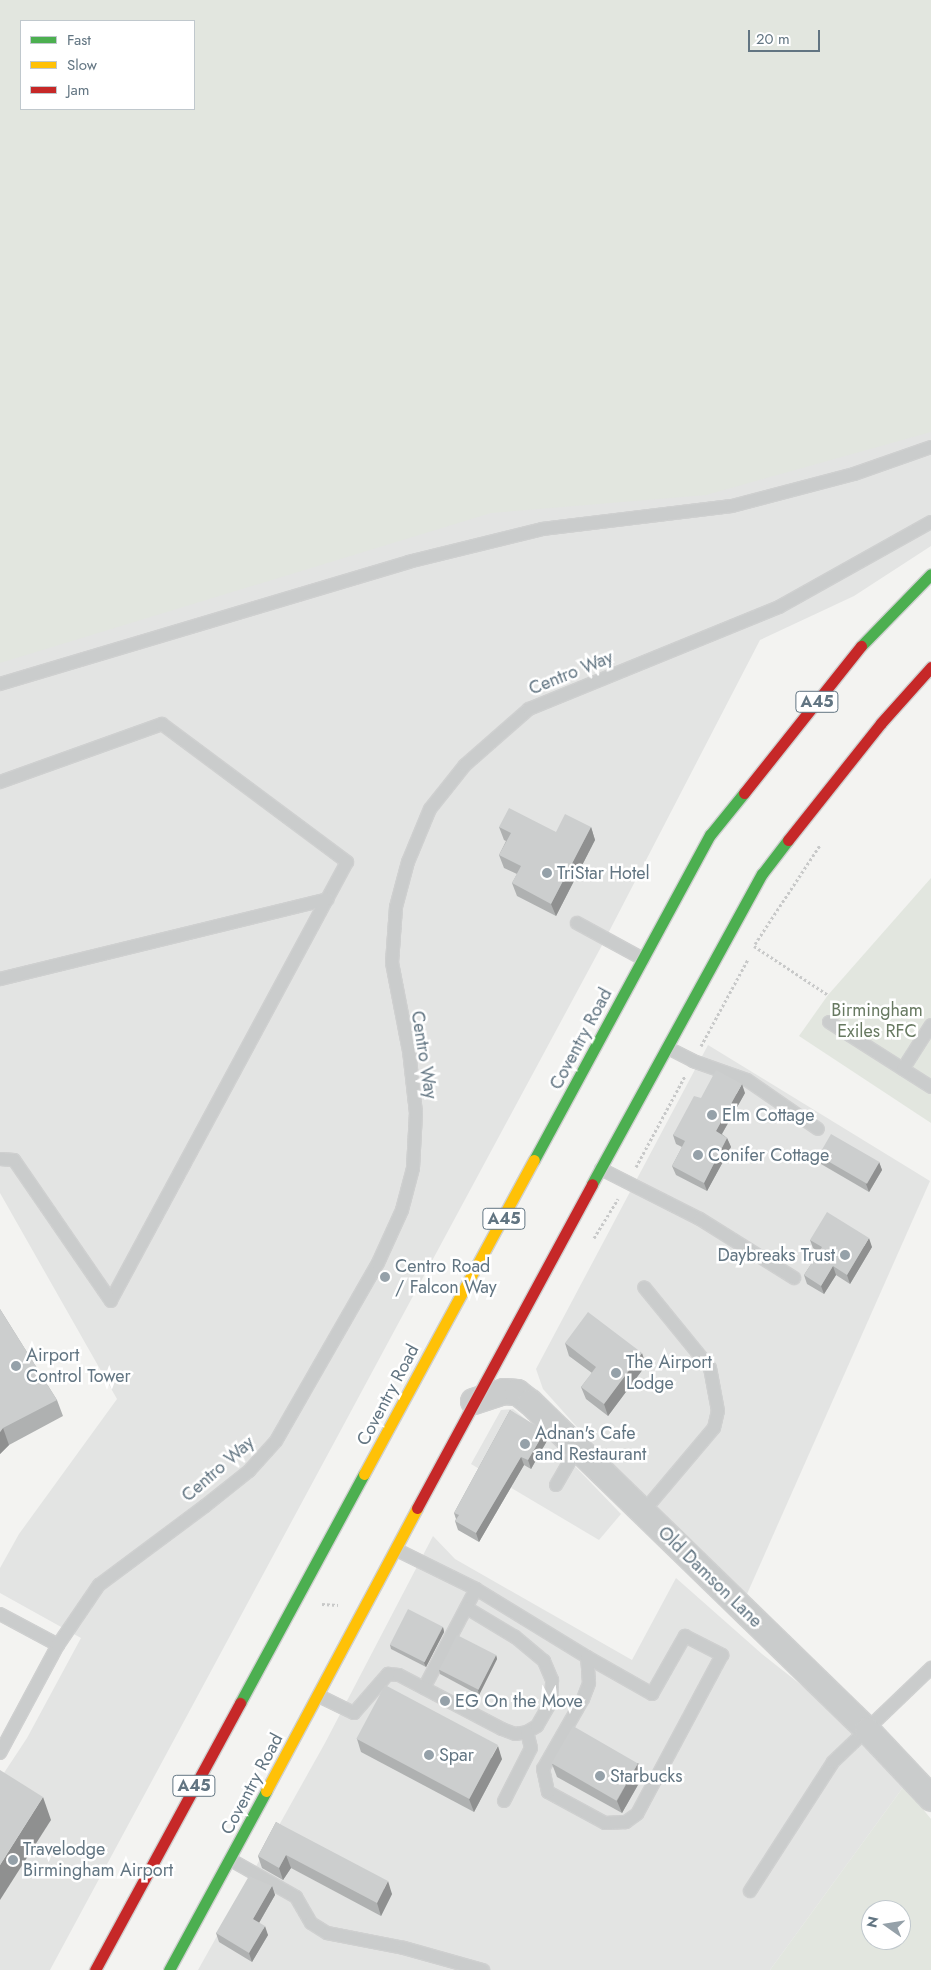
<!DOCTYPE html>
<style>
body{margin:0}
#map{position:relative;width:931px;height:1970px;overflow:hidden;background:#f3f3f1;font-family:Jost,sans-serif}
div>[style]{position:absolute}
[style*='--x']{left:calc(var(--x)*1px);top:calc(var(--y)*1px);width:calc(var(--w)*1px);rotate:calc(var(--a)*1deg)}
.built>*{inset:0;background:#e3e4e3}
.green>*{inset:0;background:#e2e6df}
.path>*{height:3px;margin-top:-1.5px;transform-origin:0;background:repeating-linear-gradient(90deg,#c8c9c9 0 2.5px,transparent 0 5px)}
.roads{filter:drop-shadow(1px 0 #cfd0d0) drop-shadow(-1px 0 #cfd0d0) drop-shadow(0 1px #cfd0d0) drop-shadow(0 -1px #cfd0d0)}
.lane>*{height:12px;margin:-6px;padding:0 6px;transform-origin:6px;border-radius:6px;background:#cacccc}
.street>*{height:25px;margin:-12.5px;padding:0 12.5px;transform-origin:12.5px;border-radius:12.5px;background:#cacccc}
.fast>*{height:11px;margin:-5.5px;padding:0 5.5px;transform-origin:5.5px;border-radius:5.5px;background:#4caf50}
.slow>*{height:11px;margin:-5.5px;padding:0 5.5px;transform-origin:5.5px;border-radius:5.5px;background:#ffc107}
.jam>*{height:11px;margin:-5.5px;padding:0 5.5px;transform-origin:5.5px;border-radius:5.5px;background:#c62828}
.wall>*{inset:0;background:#afb1b1}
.shaded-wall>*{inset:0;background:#8f9090}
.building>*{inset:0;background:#cccece;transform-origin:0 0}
.dots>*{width:14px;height:14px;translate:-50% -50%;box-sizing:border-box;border:2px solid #fff;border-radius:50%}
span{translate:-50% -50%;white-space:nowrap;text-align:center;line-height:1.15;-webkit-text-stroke:5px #fff;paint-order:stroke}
.shield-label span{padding:1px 4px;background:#fff;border:1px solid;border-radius:4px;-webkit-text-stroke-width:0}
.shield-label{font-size:16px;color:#627582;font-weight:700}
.street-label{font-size:18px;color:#627582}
.poi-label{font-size:18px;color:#627582}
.left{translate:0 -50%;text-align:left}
.right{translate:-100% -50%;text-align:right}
.park-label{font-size:18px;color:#677961}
.legend{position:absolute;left:20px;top:20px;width:175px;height:90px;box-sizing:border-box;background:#fff;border:1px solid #c0c8cd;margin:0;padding:6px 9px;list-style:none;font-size:15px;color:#627582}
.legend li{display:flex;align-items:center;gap:10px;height:25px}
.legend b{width:25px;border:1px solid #c0c8cd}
.north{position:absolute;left:861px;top:1900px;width:50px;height:50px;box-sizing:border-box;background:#fff;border:1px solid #c0c8cd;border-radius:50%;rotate:283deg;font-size:14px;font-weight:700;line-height:20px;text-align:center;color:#627582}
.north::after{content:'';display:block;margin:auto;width:18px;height:22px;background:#95a1a9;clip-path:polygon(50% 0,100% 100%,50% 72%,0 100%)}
.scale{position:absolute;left:748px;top:30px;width:72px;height:22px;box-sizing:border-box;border:2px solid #627582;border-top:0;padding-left:6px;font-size:15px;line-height:18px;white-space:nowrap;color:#627582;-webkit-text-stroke:4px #fff;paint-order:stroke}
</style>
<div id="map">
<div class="built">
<div style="clip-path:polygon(evenodd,0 0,931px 0,931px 546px,854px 596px,760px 640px,600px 949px,50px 1970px,0 1970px,0 1779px,27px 1738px,81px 1638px,0 1593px,0 1568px,19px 1534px,117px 1399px,0 1193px,0 0,21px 21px,194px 21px,194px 109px,21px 109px,21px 21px)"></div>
<div style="clip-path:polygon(708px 1045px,930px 1181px,747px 1594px,637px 1494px,543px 1389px,536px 1369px)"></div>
<div style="clip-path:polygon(513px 1409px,545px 1435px,621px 1514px,599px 1540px,471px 1464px,501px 1410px)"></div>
<div style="clip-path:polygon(433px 1536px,455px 1559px,632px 1660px,676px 1578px,762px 1654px,829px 1707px,904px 1786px,770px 1970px,198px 1970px,325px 1743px)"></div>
</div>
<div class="green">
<div style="clip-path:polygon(evenodd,0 0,931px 0,931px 432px,706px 495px,491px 513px,0 663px,0 0,21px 21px,194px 21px,194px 109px,21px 109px,21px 21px)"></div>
<div style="clip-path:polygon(931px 878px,931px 1123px,799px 1036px,828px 995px)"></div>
<div style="clip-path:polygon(evenodd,904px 1786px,931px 1819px,931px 1970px,770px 1970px,904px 1786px,871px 1910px,901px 1910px,901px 1940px,871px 1940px,871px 1910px)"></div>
</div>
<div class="path">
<div style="--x:755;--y:944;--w:118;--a:-56.7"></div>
<div style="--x:754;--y:946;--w:89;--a:33.5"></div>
<div style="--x:701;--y:1046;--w:99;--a:-61.6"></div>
<div style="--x:636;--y:1167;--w:103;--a:-61.7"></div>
<div style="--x:594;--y:1238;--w:46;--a:-58.4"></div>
<div style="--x:322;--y:1604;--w:16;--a:4"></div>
</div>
<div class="roads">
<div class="lane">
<div style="--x:0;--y:684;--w:426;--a:-16.6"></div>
<div style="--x:408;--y:562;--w:138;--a:-13.8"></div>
<div style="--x:542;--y:529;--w:191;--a:-6.9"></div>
<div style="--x:732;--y:506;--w:126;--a:-14.7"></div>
<div style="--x:854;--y:474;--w:82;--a:-19.3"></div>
<div style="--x:0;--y:782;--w:172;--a:-19.7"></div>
<div style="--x:162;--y:724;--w:231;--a:36.7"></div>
<div style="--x:347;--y:862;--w:498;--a:118.3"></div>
<div style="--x:111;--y:1301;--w:171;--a:-124.5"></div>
<div style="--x:14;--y:1160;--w:14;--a:-176"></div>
<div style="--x:577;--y:923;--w:75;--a:28.6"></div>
<div style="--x:0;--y:979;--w:337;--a:-13.7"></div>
<div style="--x:829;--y:1022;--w:121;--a:32.5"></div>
<div style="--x:668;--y:1048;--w:28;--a:27"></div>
<div style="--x:693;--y:1061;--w:57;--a:19.4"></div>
<div style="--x:747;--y:1080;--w:86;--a:34.6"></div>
<div style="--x:903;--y:1069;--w:52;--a:-57.5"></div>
<div style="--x:601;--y:1169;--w:111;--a:26.8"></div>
<div style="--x:700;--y:1219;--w:111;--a:32.1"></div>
<div style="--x:556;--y:1485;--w:44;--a:-59.9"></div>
<div style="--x:643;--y:1512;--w:110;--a:-49.8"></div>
<div style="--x:714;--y:1428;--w:17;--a:-77"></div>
<div style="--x:718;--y:1411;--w:44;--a:-100.5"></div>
<div style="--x:710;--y:1368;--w:104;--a:-129.2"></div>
<div style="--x:397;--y:1550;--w:88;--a:26.3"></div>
<div style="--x:476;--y:1589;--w:130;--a:31.5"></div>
<div style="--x:0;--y:1614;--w:66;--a:28.1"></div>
<div style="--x:685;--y:1636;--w:42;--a:27.2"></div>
<div style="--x:722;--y:1655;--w:180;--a:118.1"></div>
<div style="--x:637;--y:1814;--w:14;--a:144"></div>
<div style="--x:626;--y:1822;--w:21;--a:177"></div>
<div style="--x:605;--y:1823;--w:65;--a:-151.5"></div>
<div style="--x:548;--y:1792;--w:24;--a:-102"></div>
<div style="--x:543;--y:1769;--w:81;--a:-60.3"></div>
<div style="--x:583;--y:1699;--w:17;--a:-69"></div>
<div style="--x:589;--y:1683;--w:26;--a:-94"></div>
<div style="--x:587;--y:1657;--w:75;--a:29.6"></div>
<div style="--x:652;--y:1694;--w:67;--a:-60.4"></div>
<div style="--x:424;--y:1688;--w:112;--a:-62.3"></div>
<div style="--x:319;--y:1696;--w:39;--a:26"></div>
<div style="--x:354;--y:1713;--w:52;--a:-48.9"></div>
<div style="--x:388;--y:1674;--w:11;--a:5"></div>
<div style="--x:399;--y:1675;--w:116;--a:27.7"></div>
<div style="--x:502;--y:1729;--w:14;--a:21"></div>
<div style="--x:515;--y:1734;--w:12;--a:-9"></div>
<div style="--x:527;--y:1732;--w:12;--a:-31"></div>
<div style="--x:537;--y:1726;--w:28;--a:-60"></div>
<div style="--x:551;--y:1702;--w:22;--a:-87"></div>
<div style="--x:552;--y:1680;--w:21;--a:-113"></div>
<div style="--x:544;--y:1661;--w:38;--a:-140"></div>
<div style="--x:515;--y:1637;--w:56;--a:-148.9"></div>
<div style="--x:0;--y:1753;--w:123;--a:-61.8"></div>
<div style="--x:58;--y:1645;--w:73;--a:-55.7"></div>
<div style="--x:99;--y:1585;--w:132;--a:-36.7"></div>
<div style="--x:205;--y:1506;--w:56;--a:-38.5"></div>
<div style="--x:249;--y:1471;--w:40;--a:-48"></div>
<div style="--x:276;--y:1441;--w:205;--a:-60.2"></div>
<div style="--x:378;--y:1263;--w:58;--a:-65.6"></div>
<div style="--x:402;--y:1210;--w:43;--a:-75.3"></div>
<div style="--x:413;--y:1168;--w:55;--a:-86.9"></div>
<div style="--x:416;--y:1113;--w:62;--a:-96.4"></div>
<div style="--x:409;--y:1051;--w:90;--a:-100.9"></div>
<div style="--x:392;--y:963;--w:56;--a:-85.9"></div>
<div style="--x:396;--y:907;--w:47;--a:-75.1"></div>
<div style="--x:408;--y:862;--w:57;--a:-67.5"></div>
<div style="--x:430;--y:809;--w:56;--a:-51.5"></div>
<div style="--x:465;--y:765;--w:85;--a:-41.2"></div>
<div style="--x:529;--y:709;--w:270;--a:-22.2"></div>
<div style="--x:779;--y:607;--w:174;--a:-29.2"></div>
<div style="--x:504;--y:1801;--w:59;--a:-63"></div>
<div style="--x:531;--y:1748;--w:16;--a:-104"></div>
<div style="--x:231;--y:1860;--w:75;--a:29.6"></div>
<div style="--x:296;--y:1897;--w:30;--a:60"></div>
<div style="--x:311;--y:1923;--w:19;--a:32"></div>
<div style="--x:327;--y:1933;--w:78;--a:11"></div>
<div style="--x:404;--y:1948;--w:82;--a:15.6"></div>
<div style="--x:750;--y:1891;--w:153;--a:-57.2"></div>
<div style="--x:833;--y:1762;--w:136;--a:-43.8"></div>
</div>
<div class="street">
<div style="--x:473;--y:1401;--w:32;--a:-18"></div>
<div style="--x:503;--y:1391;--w:14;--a:4"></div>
<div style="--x:517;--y:1392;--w:16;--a:38"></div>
<div style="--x:530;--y:1402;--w:470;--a:44.2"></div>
<div style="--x:867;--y:1730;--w:93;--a:46.7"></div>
</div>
<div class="fast">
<div style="--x:861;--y:646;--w:100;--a:-45.8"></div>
<div style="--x:534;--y:1160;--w:370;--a:-61.6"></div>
<div style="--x:710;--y:835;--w:54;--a:-51"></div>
<div style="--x:592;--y:1184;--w:354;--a:-61.3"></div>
<div style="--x:762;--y:874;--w:43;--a:-52.6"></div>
<div style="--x:240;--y:1703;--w:260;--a:-61.6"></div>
<div style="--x:169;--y:1970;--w:204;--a:-61.5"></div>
</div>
<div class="slow">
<div style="--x:364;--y:1474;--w:357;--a:-61.6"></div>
<div style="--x:266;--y:1791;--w:321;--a:-61.9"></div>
</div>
<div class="jam">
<div style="--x:744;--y:793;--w:188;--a:-51.5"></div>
<div style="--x:788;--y:840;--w:149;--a:-51.5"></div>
<div style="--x:881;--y:723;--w:75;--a:-48.2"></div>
<div style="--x:417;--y:1508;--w:368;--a:-61.6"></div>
<div style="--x:95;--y:1970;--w:304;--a:-61.5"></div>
</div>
</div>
<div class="wall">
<div style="clip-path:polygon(499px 827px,556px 832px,591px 827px,595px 840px,556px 916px,517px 896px,512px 883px,517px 874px,504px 868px,499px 855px,506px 841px,504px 840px)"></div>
<div style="clip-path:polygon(745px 1093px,722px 1134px,727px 1138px,731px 1147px,707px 1191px,676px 1175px,672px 1166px,682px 1147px,676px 1144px,673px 1135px,701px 1098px)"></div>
<div style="clip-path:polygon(818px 1155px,879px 1162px,882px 1170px,869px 1192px,821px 1164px)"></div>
<div style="clip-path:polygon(810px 1240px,872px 1247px,850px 1284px,836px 1275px,824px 1294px,807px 1284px,804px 1275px,819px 1252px,813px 1248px)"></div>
<div style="clip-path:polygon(0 1309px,57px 1400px,63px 1416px,9px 1445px,0 1454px)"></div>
<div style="clip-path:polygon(565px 1343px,646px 1365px,608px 1416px,586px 1399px,581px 1387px,592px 1373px,569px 1356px)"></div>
<div style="clip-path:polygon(510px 1410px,548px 1439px,531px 1469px,524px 1465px,479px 1542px,458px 1530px,455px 1521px,456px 1519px,454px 1513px)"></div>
<div style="clip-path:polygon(443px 1627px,444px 1632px,426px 1667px,391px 1649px,390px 1645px)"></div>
<div style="clip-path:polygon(496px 1655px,497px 1659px,479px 1695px,440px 1674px,439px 1670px)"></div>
<div style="clip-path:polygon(357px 1739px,502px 1759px,474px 1812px,361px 1752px)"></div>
<div style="clip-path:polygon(638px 1763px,643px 1776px,622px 1813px,557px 1777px,552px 1764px)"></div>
<div style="clip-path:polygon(276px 1822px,392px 1894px,381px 1916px,291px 1868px,283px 1880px,262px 1868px,258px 1856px)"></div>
<div style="clip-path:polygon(272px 1886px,275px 1895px,259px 1923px,268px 1935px,252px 1962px,219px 1942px,216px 1933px)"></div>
</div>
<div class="shaded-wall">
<div style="clip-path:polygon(591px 827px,595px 840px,556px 916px,551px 904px)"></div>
<div style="clip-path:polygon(742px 1084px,745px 1093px,719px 1139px,716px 1131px)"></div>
<div style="clip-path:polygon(727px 1138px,731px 1147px,707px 1191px,704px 1183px)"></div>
<div style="clip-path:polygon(879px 1162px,882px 1170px,869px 1192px,866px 1184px)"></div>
<div style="clip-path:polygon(869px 1238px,872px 1247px,850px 1284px,847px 1275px)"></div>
<div style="clip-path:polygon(833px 1266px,836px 1275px,824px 1294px,821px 1286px)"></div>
<div style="clip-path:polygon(642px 1353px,646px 1365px,608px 1416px,604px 1404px)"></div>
<div style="clip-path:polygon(3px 1428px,9px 1445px,0 1454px,0 1432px)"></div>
<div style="clip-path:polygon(545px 1431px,548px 1439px,531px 1469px,528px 1460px)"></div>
<div style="clip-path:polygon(521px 1457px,524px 1465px,479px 1542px,476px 1533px)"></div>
<div style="clip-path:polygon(443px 1627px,444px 1632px,426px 1667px,424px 1663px)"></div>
<div style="clip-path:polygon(496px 1655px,497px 1659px,479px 1695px,478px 1690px)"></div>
<div style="clip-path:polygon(498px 1746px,502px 1759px,474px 1812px,469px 1799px)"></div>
<div style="clip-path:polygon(638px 1763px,643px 1776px,622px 1813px,617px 1801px)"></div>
<div style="clip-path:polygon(43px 1797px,51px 1820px,0 1900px,0 1865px)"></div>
<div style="clip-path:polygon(286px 1855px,291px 1868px,283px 1880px,279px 1868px)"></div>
<div style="clip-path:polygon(388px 1881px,392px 1894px,381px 1916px,377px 1903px)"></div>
<div style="clip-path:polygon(272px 1886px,275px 1895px,256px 1928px,253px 1919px)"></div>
<div style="clip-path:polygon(265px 1926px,268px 1935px,252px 1962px,249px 1953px)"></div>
</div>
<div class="building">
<div style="clip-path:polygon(509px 808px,556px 832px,565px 814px,591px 827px,551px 904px,512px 883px,521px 866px,499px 855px,511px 833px,499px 827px)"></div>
<div style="clip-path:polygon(716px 1070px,742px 1084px,716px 1131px,727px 1138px,704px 1183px,672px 1166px,685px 1141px,673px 1135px,694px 1096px,701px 1098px)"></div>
<div style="left:831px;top:1134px;width:56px;height:25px;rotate:30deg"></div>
<div style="clip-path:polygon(827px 1212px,869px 1238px,847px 1275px,833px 1266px,821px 1286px,804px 1275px,822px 1247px,810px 1240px)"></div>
<div style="clip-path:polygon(0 1309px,57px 1400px,3px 1428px,0 1432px)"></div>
<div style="clip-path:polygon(588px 1312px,642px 1353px,604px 1404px,581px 1387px,596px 1367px,565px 1343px)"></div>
<div style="clip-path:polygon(510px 1410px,545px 1431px,528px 1460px,521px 1457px,476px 1533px,455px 1521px,459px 1515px,454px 1513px)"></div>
<div style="left:408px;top:1609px;width:39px;height:40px;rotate:27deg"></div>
<div style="left:457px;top:1635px;width:44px;height:39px;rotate:27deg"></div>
<div style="left:385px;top:1685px;width:128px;height:61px;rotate:28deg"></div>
<div style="left:573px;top:1726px;width:75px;height:43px;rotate:30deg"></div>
<div style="clip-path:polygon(0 1770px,43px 1797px,0 1865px)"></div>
<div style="clip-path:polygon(276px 1822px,388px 1881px,377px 1903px,286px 1855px,279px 1868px,258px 1856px)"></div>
<div style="clip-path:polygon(249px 1876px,272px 1886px,253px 1919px,265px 1926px,249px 1953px,216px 1933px)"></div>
</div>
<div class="dots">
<div style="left:547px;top:873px;background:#95a1a9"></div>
<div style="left:712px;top:1115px;background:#95a1a9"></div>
<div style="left:698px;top:1155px;background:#95a1a9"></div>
<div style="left:845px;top:1255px;background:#95a1a9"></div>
<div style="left:385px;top:1277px;background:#95a1a9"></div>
<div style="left:16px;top:1366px;background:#95a1a9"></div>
<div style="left:616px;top:1373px;background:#95a1a9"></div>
<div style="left:525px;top:1444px;background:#95a1a9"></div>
<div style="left:445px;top:1701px;background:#95a1a9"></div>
<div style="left:429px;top:1755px;background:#95a1a9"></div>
<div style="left:600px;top:1776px;background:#95a1a9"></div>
<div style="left:13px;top:1860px;background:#95a1a9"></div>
</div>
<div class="shield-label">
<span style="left:817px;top:702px">A45</span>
<span style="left:504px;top:1219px">A45</span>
<span style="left:194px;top:1786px">A45</span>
</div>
<div class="street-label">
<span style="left:571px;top:673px;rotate:-22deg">Centro Way</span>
<span style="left:581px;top:1039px;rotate:-62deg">Coventry Road</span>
<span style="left:424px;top:1055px;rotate:81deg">Centro Way</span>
<span style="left:388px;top:1395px;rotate:-62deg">Coventry Road</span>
<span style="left:218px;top:1469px;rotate:-41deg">Centro Way</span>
<span style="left:710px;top:1577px;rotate:44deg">Old Damson Lane</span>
<span style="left:252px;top:1784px;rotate:-62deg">Coventry Road</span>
</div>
<div class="poi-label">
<span class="left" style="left:557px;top:873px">TriStar Hotel</span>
<span class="left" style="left:722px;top:1115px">Elm Cottage</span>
<span class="left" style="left:708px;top:1155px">Conifer Cottage</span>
<span class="right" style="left:835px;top:1255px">Daybreaks Trust</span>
<span class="left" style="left:395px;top:1277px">Centro Road<br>/ Falcon Way</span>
<span class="left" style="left:26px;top:1366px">Airport<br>Control Tower</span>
<span class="left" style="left:626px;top:1373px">The Airport<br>Lodge</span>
<span class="left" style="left:535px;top:1444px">Adnan's Cafe<br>and Restaurant</span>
<span class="left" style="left:455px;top:1701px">EG On the Move</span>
<span class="left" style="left:439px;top:1755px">Spar</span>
<span class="left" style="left:610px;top:1776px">Starbucks</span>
<span class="left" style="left:23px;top:1860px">Travelodge<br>Birmingham Airport</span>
</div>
<div class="park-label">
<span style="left:877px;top:1021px">Birmingham<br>Exiles RFC</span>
</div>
<ul class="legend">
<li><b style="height:6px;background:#4caf50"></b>Fast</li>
<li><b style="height:6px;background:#ffc107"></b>Slow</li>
<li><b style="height:6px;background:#c62828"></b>Jam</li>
</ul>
<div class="north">N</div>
<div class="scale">20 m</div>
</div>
